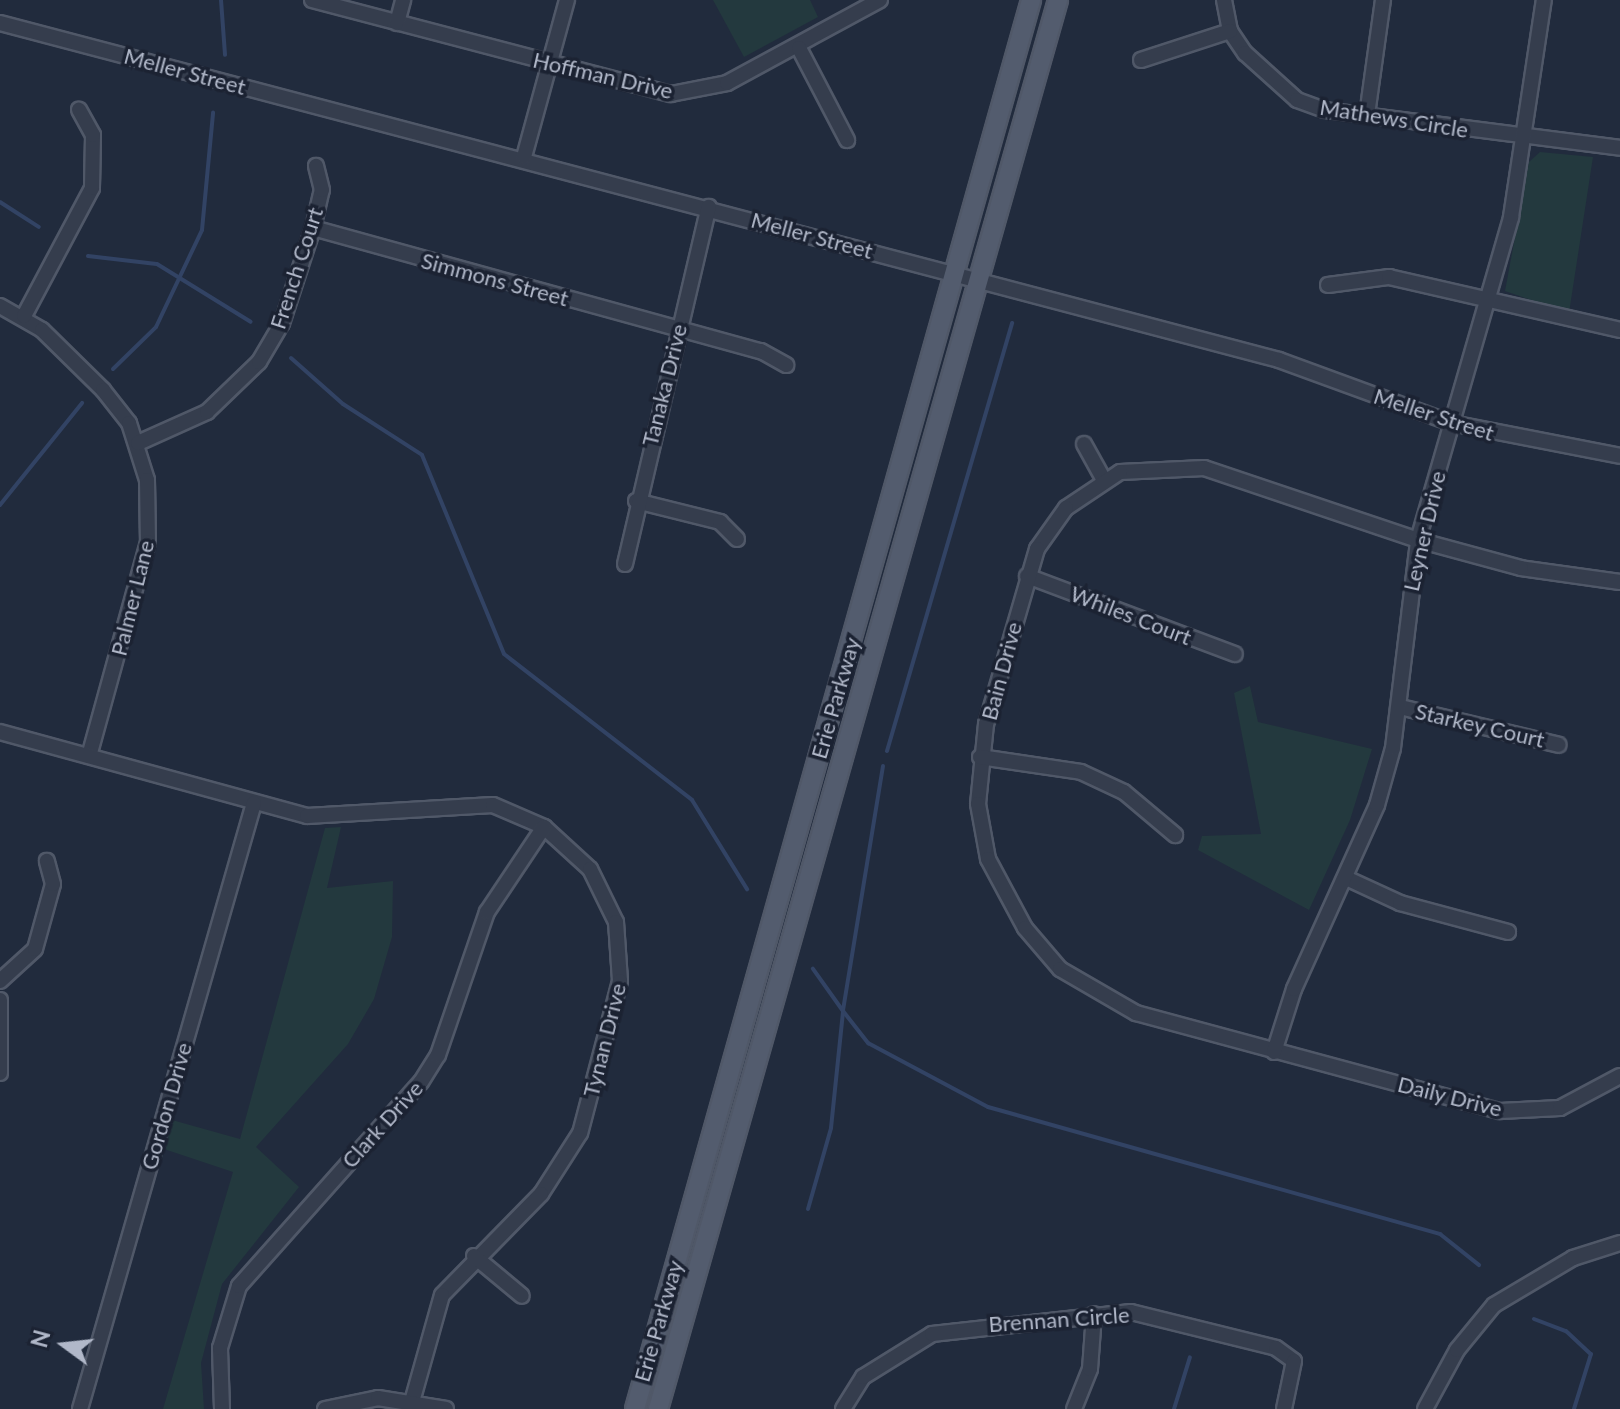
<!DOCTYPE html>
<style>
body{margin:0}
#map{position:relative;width:1620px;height:1409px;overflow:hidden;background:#212b3d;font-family:Lato,sans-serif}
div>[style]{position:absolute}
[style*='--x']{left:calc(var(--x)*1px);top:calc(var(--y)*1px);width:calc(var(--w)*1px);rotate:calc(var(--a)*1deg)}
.green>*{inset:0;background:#23393e}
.stream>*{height:4px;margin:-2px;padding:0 2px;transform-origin:2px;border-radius:2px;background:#324364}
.roads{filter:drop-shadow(2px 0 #505868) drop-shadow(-2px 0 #505868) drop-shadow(0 2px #505868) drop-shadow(0 -2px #505868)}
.minor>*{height:14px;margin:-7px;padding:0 7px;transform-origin:7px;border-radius:7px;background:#353d4d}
.major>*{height:18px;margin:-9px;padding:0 9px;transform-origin:9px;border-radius:9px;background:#535c6e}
span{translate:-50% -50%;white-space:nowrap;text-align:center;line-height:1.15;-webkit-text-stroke:7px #1b2232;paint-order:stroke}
.street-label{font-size:22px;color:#b1b8c9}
.north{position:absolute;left:24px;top:1305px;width:80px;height:80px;-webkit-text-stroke:6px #1b2232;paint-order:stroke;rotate:285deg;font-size:22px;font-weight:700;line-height:32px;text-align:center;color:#b1b8c9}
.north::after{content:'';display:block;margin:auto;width:28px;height:36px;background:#b1b8c9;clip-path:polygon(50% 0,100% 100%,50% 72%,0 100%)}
</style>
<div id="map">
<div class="green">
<div style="clip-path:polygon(713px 0,810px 0,818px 17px,744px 57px)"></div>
<div style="clip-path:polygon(1540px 152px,1593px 157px,1569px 313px,1505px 291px,1529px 162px)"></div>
<div style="clip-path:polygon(1250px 686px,1258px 722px,1372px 749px,1350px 820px,1309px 910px,1198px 850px,1202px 836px,1261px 834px,1234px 693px)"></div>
<div style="clip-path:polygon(341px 827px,327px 888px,393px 881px,392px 937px,374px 999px,348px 1044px,256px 1147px,299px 1187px,222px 1284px,201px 1363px,204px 1409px,163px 1409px,233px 1172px,161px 1148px,172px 1120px,240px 1139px,325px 828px)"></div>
</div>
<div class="stream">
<div style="--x:221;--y:0;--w:55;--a:85.8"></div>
<div style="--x:0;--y:202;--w:46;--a:32.7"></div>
<div style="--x:88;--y:256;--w:69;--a:6.6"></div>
<div style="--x:157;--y:264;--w:110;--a:31.7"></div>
<div style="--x:291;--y:358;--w:69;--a:41.5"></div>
<div style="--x:343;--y:404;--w:94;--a:32.8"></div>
<div style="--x:422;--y:455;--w:215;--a:67.6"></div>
<div style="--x:504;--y:654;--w:238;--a:37.8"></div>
<div style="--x:692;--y:800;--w:105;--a:58.3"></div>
<div style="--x:113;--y:369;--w:60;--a:-44.3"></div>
<div style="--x:156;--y:327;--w:107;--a:-64.6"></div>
<div style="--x:202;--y:230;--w:118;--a:-84.6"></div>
<div style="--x:0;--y:505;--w:131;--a:-51.2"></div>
<div style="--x:887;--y:751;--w:446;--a:-73.7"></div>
<div style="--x:883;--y:766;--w:248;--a:99.3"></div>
<div style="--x:843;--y:1011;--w:41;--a:52"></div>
<div style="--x:868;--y:1043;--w:136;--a:28.1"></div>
<div style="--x:988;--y:1107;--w:470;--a:15.7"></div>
<div style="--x:1440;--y:1234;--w:50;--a:38.5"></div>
<div style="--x:808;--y:1209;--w:84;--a:-74.1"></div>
<div style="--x:831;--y:1128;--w:118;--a:-84.1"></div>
<div style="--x:843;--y:1011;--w:52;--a:-125.5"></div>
<div style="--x:1534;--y:1319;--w:34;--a:21"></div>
<div style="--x:1566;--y:1331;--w:34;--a:43"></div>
<div style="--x:1591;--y:1354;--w:58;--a:107.2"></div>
<div style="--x:1174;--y:1409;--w:54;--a:-72.9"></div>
</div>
<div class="roads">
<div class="minor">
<div style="--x:312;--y:0;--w:371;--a:14.7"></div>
<div style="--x:671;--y:94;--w:57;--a:-11.1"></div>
<div style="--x:727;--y:83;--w:174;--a:-28.5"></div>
<div style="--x:1224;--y:0;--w:32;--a:79"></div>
<div style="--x:1230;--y:31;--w:27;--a:56"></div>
<div style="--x:1245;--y:53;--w:70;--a:42.1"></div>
<div style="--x:1297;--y:100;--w:30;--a:20"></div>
<div style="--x:1325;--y:110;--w:297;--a:7.3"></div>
<div style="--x:0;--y:23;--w:1323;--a:14.76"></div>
<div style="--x:1279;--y:360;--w:183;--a:20.1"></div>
<div style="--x:1451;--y:423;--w:172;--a:11"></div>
<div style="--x:397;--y:23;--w:24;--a:-75"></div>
<div style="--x:799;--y:48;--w:104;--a:62.4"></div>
<div style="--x:1141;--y:60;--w:94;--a:-18"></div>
<div style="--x:1367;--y:115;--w:116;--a:-82.1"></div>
<div style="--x:524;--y:157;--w:163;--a:-74.7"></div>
<div style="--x:313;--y:228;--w:465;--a:15.4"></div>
<div style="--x:761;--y:351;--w:29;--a:29"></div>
<div style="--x:1328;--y:285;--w:62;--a:-7.5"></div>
<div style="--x:1389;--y:277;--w:237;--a:12.9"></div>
<div style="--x:0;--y:306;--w:48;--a:29.7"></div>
<div style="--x:42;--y:330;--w:86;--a:44.5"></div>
<div style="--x:103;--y:390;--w:42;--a:51.8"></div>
<div style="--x:129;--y:423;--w:60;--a:72.5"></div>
<div style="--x:147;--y:480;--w:62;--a:89.1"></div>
<div style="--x:148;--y:542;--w:222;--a:105.4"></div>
<div style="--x:24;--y:316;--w:145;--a:-62"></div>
<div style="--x:92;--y:188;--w:53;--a:-88.9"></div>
<div style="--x:93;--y:135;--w:29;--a:-119"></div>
<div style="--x:138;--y:443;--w:76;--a:-24.2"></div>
<div style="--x:207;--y:412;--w:72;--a:-43.9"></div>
<div style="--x:259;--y:362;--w:45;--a:-59.5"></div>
<div style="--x:282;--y:323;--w:100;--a:-71.9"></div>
<div style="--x:313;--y:228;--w:39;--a:-77"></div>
<div style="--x:322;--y:190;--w:25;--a:-104"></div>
<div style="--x:1084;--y:444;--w:39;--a:61"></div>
<div style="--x:636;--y:501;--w:87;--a:14"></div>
<div style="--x:720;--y:522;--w:24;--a:45"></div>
<div style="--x:625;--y:564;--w:367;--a:-76.8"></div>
<div style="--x:1027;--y:576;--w:222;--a:20.6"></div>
<div style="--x:1620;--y:582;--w:100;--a:-172"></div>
<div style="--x:1521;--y:568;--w:107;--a:-164.8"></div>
<div style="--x:1418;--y:540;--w:226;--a:-161.4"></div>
<div style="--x:1204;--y:468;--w:84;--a:177.3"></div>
<div style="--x:1120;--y:472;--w:65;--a:146.3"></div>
<div style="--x:1066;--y:508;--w:50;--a:125.3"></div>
<div style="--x:1037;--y:549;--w:182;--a:106.2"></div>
<div style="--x:986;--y:724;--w:80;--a:95.7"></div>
<div style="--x:978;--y:804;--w:56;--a:79.7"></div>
<div style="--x:988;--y:859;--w:78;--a:61.8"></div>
<div style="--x:1025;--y:928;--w:54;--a:49.5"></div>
<div style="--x:1060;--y:969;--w:88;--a:30.1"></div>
<div style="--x:1136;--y:1013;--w:377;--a:15.1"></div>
<div style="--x:1500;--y:1111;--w:60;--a:-2.9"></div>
<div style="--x:1560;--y:1108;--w:68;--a:-28.1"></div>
<div style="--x:1400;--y:707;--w:163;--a:13.4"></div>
<div style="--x:0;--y:732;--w:318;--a:15.3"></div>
<div style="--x:307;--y:816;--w:186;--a:-3.4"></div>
<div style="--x:493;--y:805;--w:56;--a:23.3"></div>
<div style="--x:544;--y:827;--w:62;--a:42.4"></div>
<div style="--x:590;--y:869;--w:59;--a:63.9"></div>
<div style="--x:616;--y:922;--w:59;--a:86.1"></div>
<div style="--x:620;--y:981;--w:157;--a:104.7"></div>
<div style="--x:580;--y:1133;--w:72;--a:122.6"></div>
<div style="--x:541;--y:1194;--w:141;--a:134.4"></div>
<div style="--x:442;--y:1295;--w:118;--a:105.7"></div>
<div style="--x:980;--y:757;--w:102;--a:8.4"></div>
<div style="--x:1081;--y:772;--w:47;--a:24.9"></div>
<div style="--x:1124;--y:792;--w:67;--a:40.1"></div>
<div style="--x:1346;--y:878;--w:60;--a:24.8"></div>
<div style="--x:1400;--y:903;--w:112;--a:15"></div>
<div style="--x:0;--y:981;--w:47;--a:-42.4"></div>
<div style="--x:35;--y:949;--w:67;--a:-74.5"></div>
<div style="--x:53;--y:884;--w:24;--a:-105"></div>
<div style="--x:0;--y:1000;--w:73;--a:90"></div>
<div style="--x:1274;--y:1052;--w:66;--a:-72.4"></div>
<div style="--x:1294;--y:989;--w:202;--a:-65.7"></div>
<div style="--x:1377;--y:805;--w:59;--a:-74.3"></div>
<div style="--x:1393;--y:748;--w:209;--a:-83.1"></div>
<div style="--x:1418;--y:540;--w:336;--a:-73.9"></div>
<div style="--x:1511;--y:217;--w:219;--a:-81.4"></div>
<div style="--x:474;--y:1256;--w:62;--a:39.8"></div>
<div style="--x:80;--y:1409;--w:630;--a:-73.98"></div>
<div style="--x:222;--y:1409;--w:61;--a:-91.9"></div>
<div style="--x:220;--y:1348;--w:65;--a:-73"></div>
<div style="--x:239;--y:1286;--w:273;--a:-48.3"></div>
<div style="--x:421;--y:1082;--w:32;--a:-58"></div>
<div style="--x:438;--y:1055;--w:151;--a:-71.1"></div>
<div style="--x:487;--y:912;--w:102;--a:-56.2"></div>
<div style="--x:325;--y:1409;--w:54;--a:-11.7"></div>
<div style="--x:378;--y:1398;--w:69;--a:9.2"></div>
<div style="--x:843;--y:1409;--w:38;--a:-58"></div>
<div style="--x:863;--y:1377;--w:81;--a:-31.9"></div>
<div style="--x:932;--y:1334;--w:200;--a:-6.3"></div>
<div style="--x:1131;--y:1312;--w:149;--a:13.9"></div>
<div style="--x:1276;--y:1348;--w:22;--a:36"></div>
<div style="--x:1294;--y:1361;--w:49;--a:101.8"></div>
<div style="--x:1074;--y:1409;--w:43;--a:-68.2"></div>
<div style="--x:1090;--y:1369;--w:55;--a:-85.8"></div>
<div style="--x:1425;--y:1409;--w:67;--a:-61.5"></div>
<div style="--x:1457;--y:1350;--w:58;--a:-50.6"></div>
<div style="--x:1494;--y:1305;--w:92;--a:-30.7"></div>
<div style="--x:1573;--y:1258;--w:49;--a:-17.7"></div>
</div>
<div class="major">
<div style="--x:635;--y:1409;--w:1464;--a:-74.3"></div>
<div style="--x:658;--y:1409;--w:1465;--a:-74.15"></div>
</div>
</div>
<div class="street-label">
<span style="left:185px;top:71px;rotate:15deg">Meller Street</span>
<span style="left:603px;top:75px;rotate:13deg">Hoffman Drive</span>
<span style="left:1394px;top:118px;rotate:9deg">Mathews Circle</span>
<span style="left:812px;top:235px;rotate:15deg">Meller Street</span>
<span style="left:296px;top:268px;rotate:-72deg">French Court</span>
<span style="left:495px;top:279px;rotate:15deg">Simmons Street</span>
<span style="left:664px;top:385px;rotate:-76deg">Tanaka Drive</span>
<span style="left:1434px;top:414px;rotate:18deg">Meller Street</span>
<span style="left:1424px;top:531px;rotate:-77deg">Leyner Drive</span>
<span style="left:132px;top:598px;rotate:-76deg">Palmer Lane</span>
<span style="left:1131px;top:615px;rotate:21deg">Whiles Court</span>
<span style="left:1001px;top:671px;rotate:-75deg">Bain Drive</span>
<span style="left:835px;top:698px;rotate:-74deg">Erie Parkway</span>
<span style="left:1480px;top:725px;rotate:13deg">Starkey Court</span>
<span style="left:604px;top:1040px;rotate:-76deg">Tynan Drive</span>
<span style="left:1450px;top:1096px;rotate:14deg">Daily Drive</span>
<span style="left:166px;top:1106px;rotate:-74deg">Gordon Drive</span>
<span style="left:382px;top:1124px;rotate:-48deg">Clark Drive</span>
<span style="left:1059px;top:1319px;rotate:-4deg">Brennan Circle</span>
<span style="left:658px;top:1321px;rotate:-74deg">Erie Parkway</span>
</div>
<div class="north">N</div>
</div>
